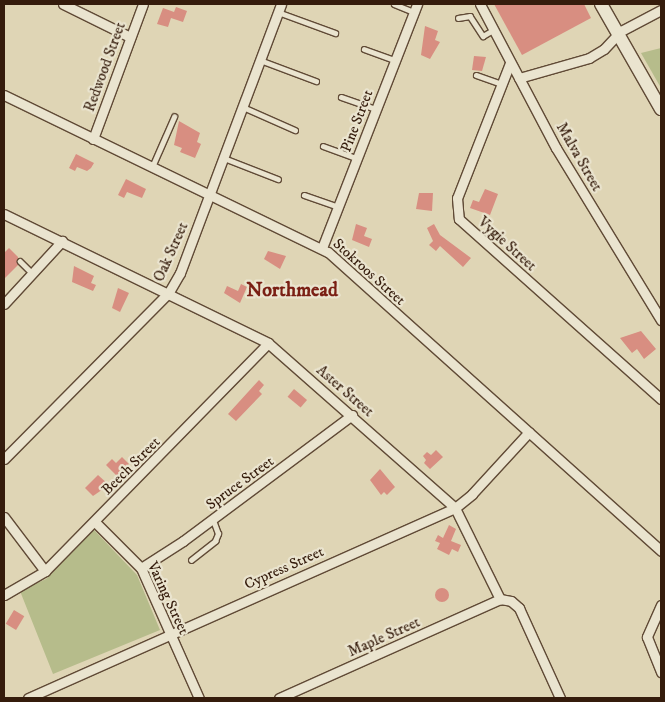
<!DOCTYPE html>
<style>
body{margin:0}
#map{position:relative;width:665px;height:702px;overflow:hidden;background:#dfd5b5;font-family:"IM FELL DW Pica",serif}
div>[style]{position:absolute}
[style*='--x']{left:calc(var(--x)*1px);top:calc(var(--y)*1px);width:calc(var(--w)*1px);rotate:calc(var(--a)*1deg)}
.green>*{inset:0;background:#b6bc8b}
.building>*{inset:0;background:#d88e81;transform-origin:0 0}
.round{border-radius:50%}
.roads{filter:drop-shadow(1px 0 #604a36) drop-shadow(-1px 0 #604a36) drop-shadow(0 1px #604a36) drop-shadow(0 -1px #604a36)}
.lane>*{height:4.5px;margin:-2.25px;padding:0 2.25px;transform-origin:2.25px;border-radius:2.25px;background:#eae4cf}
.street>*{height:9px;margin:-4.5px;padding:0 4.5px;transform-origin:4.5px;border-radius:4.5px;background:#eae4cf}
.secondary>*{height:12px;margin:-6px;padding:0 6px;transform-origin:6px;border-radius:6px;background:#eae4cf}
span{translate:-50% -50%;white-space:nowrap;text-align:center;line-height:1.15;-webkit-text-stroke:4.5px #eae4cf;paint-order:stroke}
.street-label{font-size:15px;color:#351c0c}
.district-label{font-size:20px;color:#7a1f14;font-weight:700}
.frame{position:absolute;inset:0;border:5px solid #351c0c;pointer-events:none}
</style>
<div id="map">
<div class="green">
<div style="clip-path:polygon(661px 48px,661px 88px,641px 53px)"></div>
<div style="clip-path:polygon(94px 530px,137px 575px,160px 630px,53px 674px,20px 591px,46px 579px)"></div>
</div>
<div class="building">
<div style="clip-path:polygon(494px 4px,584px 4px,591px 18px,522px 55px)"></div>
<div style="clip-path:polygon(176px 7px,187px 11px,183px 22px,171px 18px,168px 27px,157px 24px,163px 8px,174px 12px)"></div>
<div style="clip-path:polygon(425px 26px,438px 31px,435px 40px,440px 42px,430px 59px,421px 55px)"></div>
<div style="clip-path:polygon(474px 56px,486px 57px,482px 71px,472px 70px)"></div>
<div style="clip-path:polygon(179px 121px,200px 133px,197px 142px,201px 144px,195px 158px,180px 152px,182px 148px,174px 145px)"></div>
<div style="clip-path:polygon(76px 154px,94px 163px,91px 168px,87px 171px,77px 167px,75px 171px,69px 168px)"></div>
<div style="clip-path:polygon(126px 179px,146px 189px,142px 198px,127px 192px,124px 198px,118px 195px)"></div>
<div style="clip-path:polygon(485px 189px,498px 194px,490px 215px,470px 208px,473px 200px,479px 202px)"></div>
<div style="clip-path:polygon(419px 193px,433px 193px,432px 211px,416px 209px)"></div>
<div style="clip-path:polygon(356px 224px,367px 228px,364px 236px,372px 239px,369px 247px,352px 240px)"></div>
<div style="clip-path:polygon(434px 224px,440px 235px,471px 258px,463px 267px,440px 246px,436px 251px,429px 245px,433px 241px,427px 228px)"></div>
<div style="clip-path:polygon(9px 248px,18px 257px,18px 265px,4px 279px,4px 253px)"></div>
<div style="clip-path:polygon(268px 251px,286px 256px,280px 269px,264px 259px)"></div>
<div style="clip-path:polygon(74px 266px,94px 276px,91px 283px,96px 285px,93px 291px,72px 282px)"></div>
<div style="clip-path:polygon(241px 284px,247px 287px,240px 303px,224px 293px,227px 286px,238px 291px)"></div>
<div style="clip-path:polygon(118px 288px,129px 293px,120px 312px,112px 308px)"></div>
<div style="clip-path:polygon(641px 331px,656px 349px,644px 359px,637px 349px,632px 353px,620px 338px)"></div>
<div style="clip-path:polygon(259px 380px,264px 385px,259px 391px,262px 394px,236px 421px,228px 414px)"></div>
<div style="left:294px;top:389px;width:17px;height:10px;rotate:40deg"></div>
<div style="clip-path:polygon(436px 450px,443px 457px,430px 469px,424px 463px,426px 460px,423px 456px,427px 452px,431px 455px)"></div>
<div style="clip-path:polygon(122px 457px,129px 464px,117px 476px,106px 465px,112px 459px,116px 463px)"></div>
<div style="clip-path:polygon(380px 469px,395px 487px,387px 495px,384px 492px,381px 495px,370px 480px)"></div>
<div style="clip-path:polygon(98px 475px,109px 485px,93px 496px,85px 488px)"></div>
<div style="clip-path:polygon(449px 525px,456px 529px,451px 541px,461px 545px,458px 552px,452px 549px,449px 555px,437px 549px,440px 543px,435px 541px,438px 535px,443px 538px)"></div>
<div class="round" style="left:435px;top:588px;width:14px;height:14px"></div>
<div style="left:14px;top:610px;width:12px;height:16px;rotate:31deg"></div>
</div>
<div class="roads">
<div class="lane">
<div style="--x:394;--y:4;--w:22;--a:22"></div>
<div style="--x:278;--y:12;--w:61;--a:20.2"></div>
<div style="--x:458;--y:18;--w:12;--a:-9"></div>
<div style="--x:470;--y:16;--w:24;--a:57"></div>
<div style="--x:483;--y:36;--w:12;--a:-31"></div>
<div style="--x:364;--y:49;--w:33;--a:20"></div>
<div style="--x:260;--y:60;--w:60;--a:20.6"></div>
<div style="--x:476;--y:75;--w:28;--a:19"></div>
<div style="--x:341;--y:97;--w:36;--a:19"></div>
<div style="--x:243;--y:107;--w:57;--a:23.9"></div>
<div style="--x:323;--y:146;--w:35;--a:20"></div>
<div style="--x:224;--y:158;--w:58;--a:21.3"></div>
<div style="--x:152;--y:167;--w:55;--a:-66.3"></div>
<div style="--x:304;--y:195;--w:36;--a:19"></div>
<div style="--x:20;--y:261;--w:17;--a:45"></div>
<div style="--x:191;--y:560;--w:31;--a:-38"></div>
<div style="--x:215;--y:541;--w:8;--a:-67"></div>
<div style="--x:218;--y:534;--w:15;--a:-110"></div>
</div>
<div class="street">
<div style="--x:63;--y:4;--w:75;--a:26.2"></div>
<div style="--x:480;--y:4;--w:163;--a:62.2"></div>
<div style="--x:556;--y:148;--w:202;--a:58.6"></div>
<div style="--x:510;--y:63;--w:145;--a:111.4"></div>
<div style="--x:457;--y:198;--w:21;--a:85"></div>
<div style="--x:459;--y:219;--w:271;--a:41.7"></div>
<div style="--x:519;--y:78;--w:73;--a:-15.9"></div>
<div style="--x:589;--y:58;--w:17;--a:-31"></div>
<div style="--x:604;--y:49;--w:25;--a:-47"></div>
<div style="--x:621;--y:31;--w:45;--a:-27.7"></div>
<div style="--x:4;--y:95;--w:360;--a:25.9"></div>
<div style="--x:328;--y:252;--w:448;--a:41.9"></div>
<div style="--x:93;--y:139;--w:144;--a:-69.7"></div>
<div style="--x:4;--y:214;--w:294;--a:26"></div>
<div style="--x:268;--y:343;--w:249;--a:41.4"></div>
<div style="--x:455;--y:508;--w:102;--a:63.7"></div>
<div style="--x:322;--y:248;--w:262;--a:-68.7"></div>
<div style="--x:4;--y:304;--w:86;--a:-47.4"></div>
<div style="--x:4;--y:459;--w:235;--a:-45.3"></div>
<div style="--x:169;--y:292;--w:22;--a:-60"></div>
<div style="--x:180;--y:273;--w:287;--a:-69.4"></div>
<div style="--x:4;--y:517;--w:68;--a:52.8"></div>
<div style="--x:95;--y:522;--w:65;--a:45"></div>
<div style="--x:141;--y:568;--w:142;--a:66"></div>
<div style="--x:141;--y:568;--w:50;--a:-32.7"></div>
<div style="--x:183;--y:541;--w:211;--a:-36.7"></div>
<div style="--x:4;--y:595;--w:48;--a:-30.3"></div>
<div style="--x:45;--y:571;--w:319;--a:-45.6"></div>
<div style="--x:661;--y:605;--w:35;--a:114"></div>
<div style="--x:647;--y:637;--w:38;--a:68"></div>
<div style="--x:28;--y:698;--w:467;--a:-24"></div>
<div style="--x:455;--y:508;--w:22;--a:-39"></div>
<div style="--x:472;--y:494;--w:84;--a:-47.4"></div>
<div style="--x:279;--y:698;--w:242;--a:-24.1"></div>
<div style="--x:500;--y:599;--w:11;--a:10"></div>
<div style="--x:511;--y:601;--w:11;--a:41"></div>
<div style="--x:519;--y:608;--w:99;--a:65.5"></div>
</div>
<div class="secondary">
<div style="--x:601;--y:4;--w:121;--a:60.3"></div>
</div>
</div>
<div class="street-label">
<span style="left:105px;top:67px;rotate:-70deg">Redwood Street</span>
<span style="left:357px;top:121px;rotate:-69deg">Pine Street</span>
<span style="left:579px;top:157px;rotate:60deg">Malva Street</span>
<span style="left:507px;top:244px;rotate:42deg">Vygie Street</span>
<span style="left:171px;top:252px;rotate:-66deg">Oak Street</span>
<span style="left:369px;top:272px;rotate:42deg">Stokroos Street</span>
<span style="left:345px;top:391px;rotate:41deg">Aster Street</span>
<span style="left:131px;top:466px;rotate:-45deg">Beech Street</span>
<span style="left:240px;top:483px;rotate:-36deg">Spruce Street</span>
<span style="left:284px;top:568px;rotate:-24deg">Cypress Street</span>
<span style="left:168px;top:598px;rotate:65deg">Varing Street</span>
<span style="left:384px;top:637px;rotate:-24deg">Maple Street</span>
</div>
<div class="district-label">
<span style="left:292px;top:290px">Northmead</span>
</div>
<div class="frame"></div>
</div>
